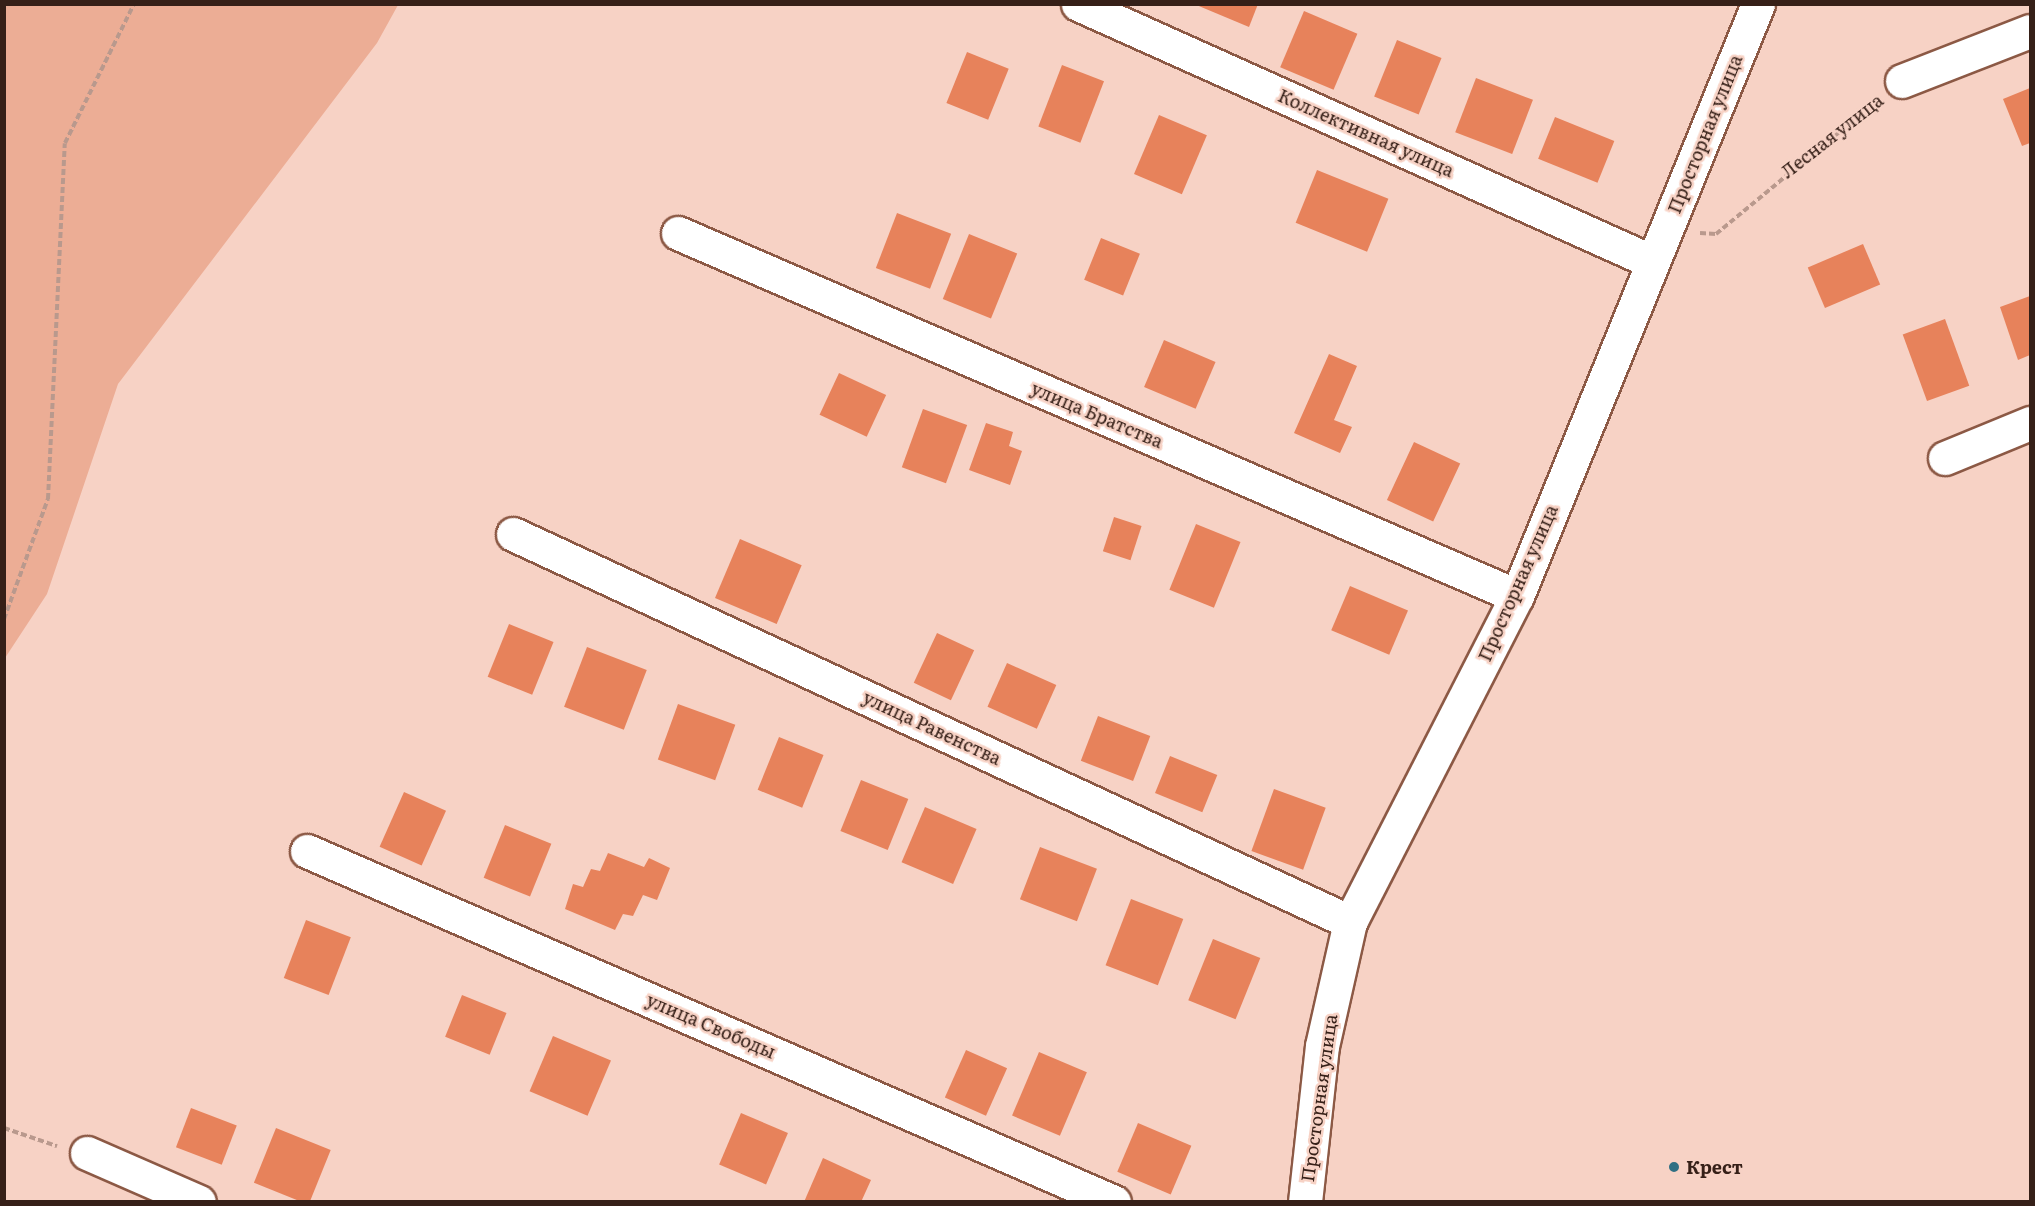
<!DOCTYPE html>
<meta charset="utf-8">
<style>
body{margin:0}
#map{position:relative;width:2035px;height:1206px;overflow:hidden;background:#f7d2c5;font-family:Literata,serif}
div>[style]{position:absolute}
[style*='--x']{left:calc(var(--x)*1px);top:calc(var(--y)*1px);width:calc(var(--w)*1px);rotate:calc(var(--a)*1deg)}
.green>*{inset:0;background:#ecad95}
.building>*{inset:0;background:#e7825b;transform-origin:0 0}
.path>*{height:4px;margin-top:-2px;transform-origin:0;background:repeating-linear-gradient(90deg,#b9998d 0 6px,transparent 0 9px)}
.roads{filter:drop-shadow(2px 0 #8c5945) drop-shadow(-2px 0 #8c5945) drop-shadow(0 2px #8c5945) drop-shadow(0 -2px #8c5945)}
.minor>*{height:33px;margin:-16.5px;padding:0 16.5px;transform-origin:16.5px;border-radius:16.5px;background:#fff}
.dots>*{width:16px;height:16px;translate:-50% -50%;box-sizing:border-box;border:3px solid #f7d2c5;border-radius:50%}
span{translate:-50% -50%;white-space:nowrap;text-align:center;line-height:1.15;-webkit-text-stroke:5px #f7d2c5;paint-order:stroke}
.street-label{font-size:18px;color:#362018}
.poi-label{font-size:18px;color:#362018;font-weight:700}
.left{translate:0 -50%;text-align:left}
.frame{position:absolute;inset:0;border:6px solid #362018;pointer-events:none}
</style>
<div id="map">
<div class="green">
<div style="clip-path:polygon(5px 4px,398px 5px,377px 43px,118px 384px,47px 594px,5px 658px)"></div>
</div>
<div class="building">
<div style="clip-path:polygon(1194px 4px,1258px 4px,1249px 27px)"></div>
<div style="left:1304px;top:11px;width:58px;height:61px;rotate:23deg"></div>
<div style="left:1397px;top:40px;width:48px;height:61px;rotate:22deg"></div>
<div style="left:967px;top:52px;width:45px;height:55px;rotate:22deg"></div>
<div style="left:1062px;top:65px;width:45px;height:66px;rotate:21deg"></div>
<div style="left:1476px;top:78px;width:61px;height:58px;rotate:21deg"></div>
<div style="clip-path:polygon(2030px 88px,2030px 143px,2022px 146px,2003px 99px)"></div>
<div style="left:1159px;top:115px;width:52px;height:64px;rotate:23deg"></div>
<div style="left:1555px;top:117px;width:64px;height:45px;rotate:22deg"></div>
<div style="left:1317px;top:170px;width:77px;height:57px;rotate:22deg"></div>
<div style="left:897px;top:213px;width:58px;height:59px;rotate:21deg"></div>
<div style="left:969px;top:234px;width:52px;height:70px;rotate:22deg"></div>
<div style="left:1101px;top:238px;width:42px;height:45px;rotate:22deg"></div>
<div style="left:1863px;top:244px;width:44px;height:60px;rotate:67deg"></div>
<div style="clip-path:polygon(2030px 296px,2030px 355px,2018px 360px,2000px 307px)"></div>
<div style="left:1945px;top:319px;width:71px;height:45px;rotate:70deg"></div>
<div style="left:1164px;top:340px;width:56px;height:51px;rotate:23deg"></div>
<div style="clip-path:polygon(1329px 354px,1357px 366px,1334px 420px,1352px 427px,1340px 453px,1294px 433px)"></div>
<div style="left:839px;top:373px;width:52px;height:46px;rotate:25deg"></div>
<div style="left:923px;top:409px;width:47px;height:62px;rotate:20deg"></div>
<div style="clip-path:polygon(986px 423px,1013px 432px,1009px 446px,1022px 451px,1010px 485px,969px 470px)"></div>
<div style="left:1414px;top:442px;width:51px;height:64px;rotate:25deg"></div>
<div style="left:1114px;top:517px;width:29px;height:36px;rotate:18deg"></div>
<div style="left:1196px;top:524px;width:48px;height:71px;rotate:22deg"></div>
<div style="left:740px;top:539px;width:67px;height:64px;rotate:23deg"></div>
<div style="left:1350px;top:586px;width:63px;height:48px;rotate:23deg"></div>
<div style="left:509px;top:624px;width:48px;height:57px;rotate:22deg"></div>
<div style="left:937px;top:633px;width:41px;height:55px;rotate:25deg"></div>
<div style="left:587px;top:647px;width:64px;height:64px;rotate:21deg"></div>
<div style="left:1007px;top:663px;width:54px;height:48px;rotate:24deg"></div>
<div style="left:678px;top:704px;width:61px;height:59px;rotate:20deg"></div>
<div style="left:1098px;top:716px;width:56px;height:48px;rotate:21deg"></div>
<div style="left:779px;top:737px;width:48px;height:57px;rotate:22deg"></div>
<div style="left:1170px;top:756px;width:51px;height:40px;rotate:22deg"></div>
<div style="left:861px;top:780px;width:51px;height:55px;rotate:22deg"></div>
<div style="left:1274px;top:789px;width:55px;height:66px;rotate:20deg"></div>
<div style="left:404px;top:792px;width:46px;height:60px;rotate:24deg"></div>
<div style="left:925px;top:807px;width:56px;height:60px;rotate:23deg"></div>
<div style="left:505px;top:825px;width:50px;height:57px;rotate:22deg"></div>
<div style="left:1040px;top:847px;width:61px;height:56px;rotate:21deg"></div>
<div style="clip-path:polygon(608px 853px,644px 867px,649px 858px,670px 868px,657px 900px,643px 895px,633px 916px,623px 914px,615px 930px,565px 909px,573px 884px,583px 887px,591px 869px,600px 871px)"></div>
<div style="left:1131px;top:899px;width:56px;height:71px;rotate:21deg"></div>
<div style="left:306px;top:920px;width:48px;height:62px;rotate:21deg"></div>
<div style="left:1213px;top:939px;width:51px;height:66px;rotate:22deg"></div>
<div style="left:462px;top:995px;width:48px;height:45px;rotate:22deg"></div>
<div style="left:553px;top:1036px;width:63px;height:60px;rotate:23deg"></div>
<div style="left:966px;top:1050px;width:45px;height:52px;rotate:24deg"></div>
<div style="left:1039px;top:1052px;width:52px;height:69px;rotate:23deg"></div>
<div style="left:191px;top:1108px;width:49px;height:42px;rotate:21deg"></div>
<div style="left:741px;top:1113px;width:51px;height:56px;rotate:23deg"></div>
<div style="left:1138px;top:1123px;width:58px;height:53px;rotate:23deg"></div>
<div style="left:276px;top:1128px;width:59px;height:59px;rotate:22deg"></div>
<div style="clip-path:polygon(823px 1158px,871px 1180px,861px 1202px,804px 1202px)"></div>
</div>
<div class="path">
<div style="--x:1700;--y:233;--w:16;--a:4"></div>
<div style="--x:1716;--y:234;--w:210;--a:-39.6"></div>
<div style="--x:4;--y:619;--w:128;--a:-69.9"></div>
<div style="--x:48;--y:499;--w:356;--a:-87.3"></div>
<div style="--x:65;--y:143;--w:155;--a:-63.6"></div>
<div style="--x:4;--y:1128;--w:56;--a:18.8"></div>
</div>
<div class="roads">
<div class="minor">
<div style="--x:1078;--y:4;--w:630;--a:24.17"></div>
<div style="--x:1902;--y:81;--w:137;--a:-21.3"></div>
<div style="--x:678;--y:233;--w:914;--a:23.4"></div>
<div style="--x:1945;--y:458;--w:92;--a:-22.4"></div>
<div style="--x:513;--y:534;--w:923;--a:24.87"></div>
<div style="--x:307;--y:851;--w:880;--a:23.51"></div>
<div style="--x:87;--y:1153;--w:122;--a:23.6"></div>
<div style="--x:1305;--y:1202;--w:157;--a:-83.8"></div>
<div style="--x:1322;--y:1046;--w:127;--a:-77.3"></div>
<div style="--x:1350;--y:922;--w:366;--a:-62.9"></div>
<div style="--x:1517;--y:596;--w:639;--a:-67.85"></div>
</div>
</div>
<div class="dots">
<div style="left:1674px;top:1167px;background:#2f6f83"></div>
</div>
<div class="street-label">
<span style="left:1366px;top:133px;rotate:24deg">Коллективная улица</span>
<span style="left:1705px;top:134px;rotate:-68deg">Просторная улица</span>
<span style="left:1832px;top:136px;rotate:-38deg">Лесная улица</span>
<span style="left:1097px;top:415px;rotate:23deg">улица Братства</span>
<span style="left:1518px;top:583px;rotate:-66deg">Просторная улица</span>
<span style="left:932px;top:728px;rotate:25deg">улица Равенства</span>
<span style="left:711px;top:1026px;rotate:23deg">улица Свободы</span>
<span style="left:1319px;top:1098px;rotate:-82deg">Просторная улица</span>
</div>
<div class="poi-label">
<span class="left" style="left:1686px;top:1167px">Крест</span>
</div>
<div class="frame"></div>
</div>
